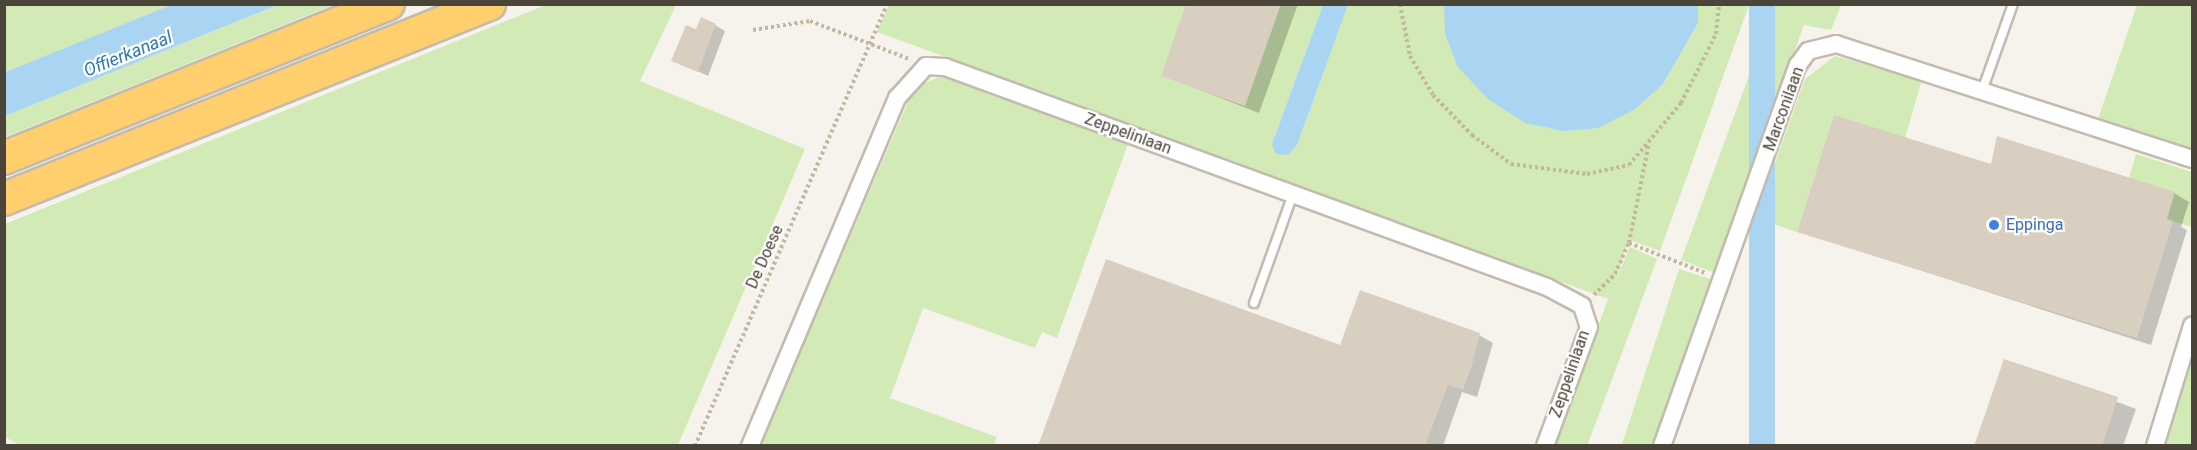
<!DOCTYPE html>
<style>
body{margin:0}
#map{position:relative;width:2197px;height:450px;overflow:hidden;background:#f6f3ec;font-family:Roboto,sans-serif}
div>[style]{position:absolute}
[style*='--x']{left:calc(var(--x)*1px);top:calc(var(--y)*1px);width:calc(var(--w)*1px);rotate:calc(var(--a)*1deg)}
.green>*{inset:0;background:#d2eab5;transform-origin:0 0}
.water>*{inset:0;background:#a9d4f2;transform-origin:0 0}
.shadow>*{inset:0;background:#0003}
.building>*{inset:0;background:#d8cfc1}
.path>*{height:4px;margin-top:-2px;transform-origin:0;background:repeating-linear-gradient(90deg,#c4b79f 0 3px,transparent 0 6px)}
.roads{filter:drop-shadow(2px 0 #c2bbae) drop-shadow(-2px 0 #c2bbae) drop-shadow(0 2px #c2bbae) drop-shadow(0 -2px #c2bbae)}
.lane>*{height:8px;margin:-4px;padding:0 4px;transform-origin:4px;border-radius:4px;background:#fff}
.street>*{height:16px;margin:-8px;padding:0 8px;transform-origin:8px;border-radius:8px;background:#fff}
.highway>*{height:32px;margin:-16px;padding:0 16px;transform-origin:16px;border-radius:16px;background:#ffcf6e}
.dots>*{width:16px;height:16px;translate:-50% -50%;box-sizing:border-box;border:3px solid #fff;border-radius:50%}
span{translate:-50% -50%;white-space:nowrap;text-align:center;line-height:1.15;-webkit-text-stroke:4.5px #fff;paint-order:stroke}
.street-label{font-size:16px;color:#4b4439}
.shop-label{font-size:16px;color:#366cbe}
.left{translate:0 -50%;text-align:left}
.water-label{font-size:18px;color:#2e7ab2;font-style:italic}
.frame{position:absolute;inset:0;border:6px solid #4b4439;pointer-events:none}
</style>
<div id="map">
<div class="green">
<div style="clip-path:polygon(548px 4px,676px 5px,640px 81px,805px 149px,678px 445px,21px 446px,5px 437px,5px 224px)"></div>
<div style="clip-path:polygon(5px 5px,171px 5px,5px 72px)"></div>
<div style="clip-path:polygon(277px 5px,333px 5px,5px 137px,5px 116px)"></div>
<div style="clip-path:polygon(889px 5px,1323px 5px,1272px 144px,1288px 155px,1297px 145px,1348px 5px,1444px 5px,1446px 33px,1663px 84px,1698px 23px,1698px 5px,1749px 5px,1660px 251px,1629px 240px,1615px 282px,1630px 247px,1657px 259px,1587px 446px,1555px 445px,1608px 299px,877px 32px)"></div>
<div style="clip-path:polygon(1775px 5px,1841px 5px,1831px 30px,1804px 25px,1715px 273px,1681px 260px)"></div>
<div style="clip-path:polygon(2137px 5px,2192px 5px,2192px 150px,2098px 119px)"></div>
<div style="clip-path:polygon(1835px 56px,1922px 80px,1905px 138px,1834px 116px,1797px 232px,1765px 221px,1760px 205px,1805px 79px)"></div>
<div style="clip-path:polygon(941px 76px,1128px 144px,1057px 338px,1042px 332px,1035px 348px,923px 308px,890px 398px,997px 437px,994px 445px,760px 446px,908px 102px,918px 86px)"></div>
<div style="clip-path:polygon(2136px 154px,2192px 172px,2192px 227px,2167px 219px,2129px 178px)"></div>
<div style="left:1679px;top:269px;width:35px;height:189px;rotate:18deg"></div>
<div style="clip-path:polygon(2192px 340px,2192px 445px,2160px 445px)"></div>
</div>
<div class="water">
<div style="clip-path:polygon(171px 5px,277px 5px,5px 116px,5px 72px)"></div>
<div style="clip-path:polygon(1323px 5px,1348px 5px,1297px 145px,1288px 155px,1276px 154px,1272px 144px)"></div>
<div style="clip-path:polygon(1444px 5px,1698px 5px,1698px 23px,1663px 84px,1635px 109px,1598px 128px,1564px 131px,1525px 123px,1488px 99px,1458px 67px,1445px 33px)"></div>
<div style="left:1749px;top:5px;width:26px;height:469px"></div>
</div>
<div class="shadow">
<div style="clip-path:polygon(1188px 4px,1298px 4px,1259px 113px,1162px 75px)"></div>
<div style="clip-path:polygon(715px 25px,725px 31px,708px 76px,673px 60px)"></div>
<div style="clip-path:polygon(1992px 166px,2174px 193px,2189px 202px,2181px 227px,2187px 230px,2151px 345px,1799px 231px)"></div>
<div style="clip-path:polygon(1479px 335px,1493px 343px,1477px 397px,1462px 392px,1443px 446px,1039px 446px)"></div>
<div style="clip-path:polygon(2005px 360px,2136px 409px,2123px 446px,1976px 446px)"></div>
</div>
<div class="building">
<div style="clip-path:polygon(1186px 4px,1281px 4px,1245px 106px,1161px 76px)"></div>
<div style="clip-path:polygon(701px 17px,716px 24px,698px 72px,671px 61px,686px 25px,696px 29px)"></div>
<div style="clip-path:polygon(1834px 115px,1991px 164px,1997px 136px,2175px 192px,2167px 219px,2173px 221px,2137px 338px,1797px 232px)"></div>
<div style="clip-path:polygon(1106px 259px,1340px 345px,1360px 290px,1480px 333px,1472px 365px,1463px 390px,1448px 385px,1425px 446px,1038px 446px)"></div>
<div style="clip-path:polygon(2004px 359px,2118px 397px,2102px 446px,1974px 446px)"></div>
</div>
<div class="path">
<div style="--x:1400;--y:4;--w:53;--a:79.1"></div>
<div style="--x:1410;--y:56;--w:45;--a:59.5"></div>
<div style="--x:1433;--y:95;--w:56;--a:45.7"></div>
<div style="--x:1472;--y:135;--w:49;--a:36.6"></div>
<div style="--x:1511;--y:164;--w:77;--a:7.5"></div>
<div style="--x:1587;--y:174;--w:43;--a:-12.1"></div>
<div style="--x:1629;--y:165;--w:81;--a:-50"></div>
<div style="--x:1681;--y:103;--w:77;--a:-63.1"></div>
<div style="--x:1716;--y:34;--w:30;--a:-84"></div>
<div style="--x:753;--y:30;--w:58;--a:-9"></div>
<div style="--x:810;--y:21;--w:106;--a:21"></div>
<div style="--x:1629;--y:243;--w:82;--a:21.5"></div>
<div style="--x:1594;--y:295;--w:30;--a:-45"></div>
<div style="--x:1615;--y:274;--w:34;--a:-66"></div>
<div style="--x:1629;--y:243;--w:102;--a:-78.7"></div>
<div style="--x:695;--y:446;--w:482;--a:-66.5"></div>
</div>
<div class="roads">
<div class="lane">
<div style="--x:1982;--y:91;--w:92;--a:-70.4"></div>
<div style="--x:1254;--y:303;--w:116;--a:-70.3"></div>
</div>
<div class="street">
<div style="--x:750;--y:446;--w:378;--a:-67.1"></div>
<div style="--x:897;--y:98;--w:43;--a:-47.8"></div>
<div style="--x:926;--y:66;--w:19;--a:3"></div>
<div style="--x:945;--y:67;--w:641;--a:20.07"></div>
<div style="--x:1547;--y:287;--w:40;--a:28"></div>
<div style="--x:1582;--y:306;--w:22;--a:72"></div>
<div style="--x:1589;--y:327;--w:127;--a:110.3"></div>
<div style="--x:1662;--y:446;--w:405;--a:-70.4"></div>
<div style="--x:1798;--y:65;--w:17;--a:-54"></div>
<div style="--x:1808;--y:51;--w:29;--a:-14"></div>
<div style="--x:1836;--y:44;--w:374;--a:17.9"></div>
<div style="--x:2155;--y:446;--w:126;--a:-72.9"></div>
</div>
<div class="highway">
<div style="--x:4;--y:158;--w:414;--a:-21.9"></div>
<div style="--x:4;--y:199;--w:523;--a:-21.9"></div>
</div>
</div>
<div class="dots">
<div style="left:1994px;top:225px;background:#3f7fe0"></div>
</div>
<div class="street-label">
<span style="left:1784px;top:109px;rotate:-70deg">Marconilaan</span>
<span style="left:1128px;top:134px;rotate:20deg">Zeppelinlaan</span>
<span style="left:765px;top:257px;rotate:-66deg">De Doese</span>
<span style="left:1570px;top:374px;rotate:-71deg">Zeppelinlaan</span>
</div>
<div class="shop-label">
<span class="left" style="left:2006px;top:225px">Eppinga</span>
</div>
<div class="water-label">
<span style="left:128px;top:54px;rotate:-22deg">Offierkanaal</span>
</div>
<div class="frame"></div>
</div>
